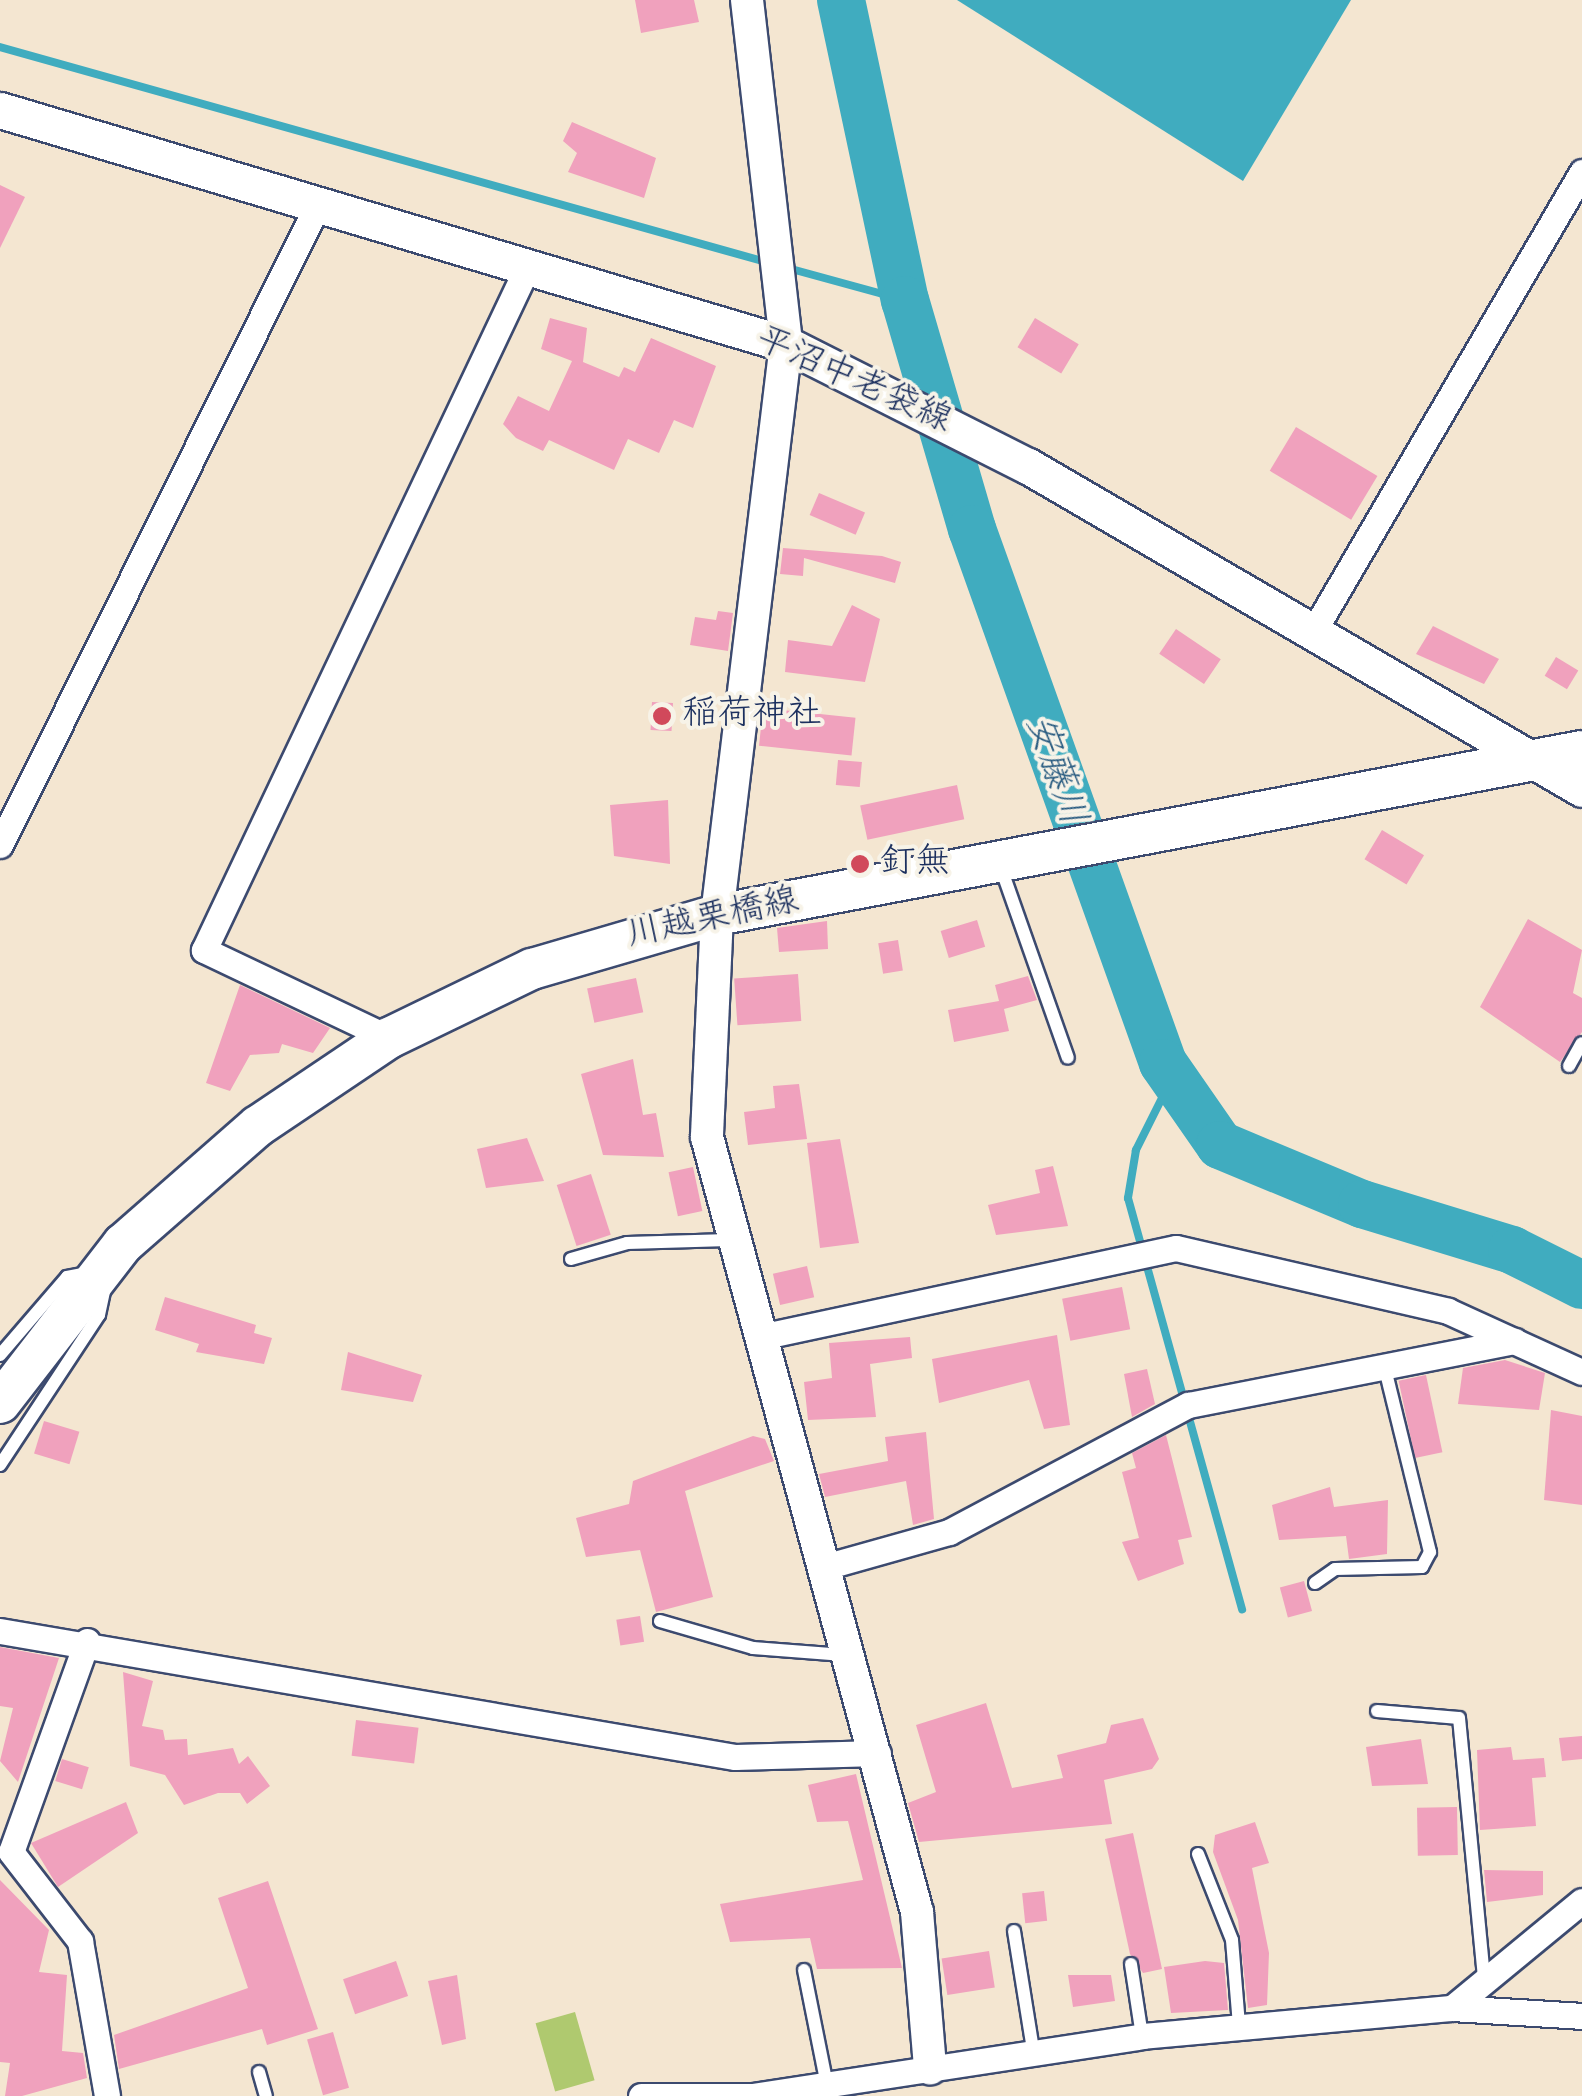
<!DOCTYPE html>
<meta charset="utf-8">
<style>
body{margin:0}
#map{position:relative;width:1582px;height:2096px;overflow:hidden;background:#f4e6d1;font-family:Dekko,"Klee One",sans-serif}
div>[style]{position:absolute}
[style*='--x']{left:calc(var(--x)*1px);top:calc(var(--y)*1px);width:calc(var(--w)*1px);rotate:calc(var(--a)*1deg)}
.green>*{inset:0;background:#afc96f;transform-origin:0 0}
.water>*{inset:0;background:#40acbf}
.stream>*{height:8px;margin:-4px;padding:0 4px;transform-origin:4px;border-radius:4px;background:#40acbf}
.river>*{height:48px;margin:-24px;padding:0 24px;transform-origin:24px;border-radius:24px;background:#40acbf}
.building>*{inset:0;background:#f0a1bd;transform-origin:0 0}
.roads{filter:drop-shadow(2px 0 #3c4a6f) drop-shadow(-2px 0 #3c4a6f) drop-shadow(0 2px #3c4a6f) drop-shadow(0 -2px #3c4a6f)}
.service>*{height:12px;margin:-6px;padding:0 6px;transform-origin:6px;border-radius:6px;background:#fff}
.minor>*{height:25px;margin:-12.5px;padding:0 12.5px;transform-origin:12.5px;border-radius:12.5px;background:#fff}
.tertiary>*{height:32px;margin:-16px;padding:0 16px;transform-origin:16px;border-radius:16px;background:#fff}
.secondary>*{height:35px;margin:-17.5px;padding:0 17.5px;transform-origin:17.5px;border-radius:17.5px;background:#fff}
.primary>*{height:40px;margin:-20px;padding:0 20px;transform-origin:20px;border-radius:20px;background:#fff}
.dots>*{width:28px;height:28px;translate:-50% -50%;box-sizing:border-box;border:5px solid #f7f3e8;border-radius:50%}
span{translate:-50% -50%;white-space:nowrap;text-align:center;line-height:1.15;-webkit-text-stroke:8px #f7f3e8;paint-order:stroke}
.street-label{font-size:35px;color:#1b2f5e}
.poi-label{font-size:35px;color:#1b2f5e}
.left{translate:0 -50%;text-align:left}
.water-label{font-size:38px;color:#285b80;font-style:italic}
</style>
<div id="map">
<div class="green">
<div style="left:575px;top:2012px;width:71px;height:41px;rotate:74deg"></div>
</div>
<div class="water">
<div style="clip-path:polygon(957px 0,1351px 0,1243px 181px)"></div>
</div>
<div class="stream">
<div style="--x:0;--y:47;--w:796;--a:15.68"></div>
<div style="--x:784;--y:267;--w:125;--a:15.3"></div>
<div style="--x:1173;--y:1076;--w:83;--a:116.6"></div>
<div style="--x:1136;--y:1150;--w:49;--a:99.5"></div>
<div style="--x:1128;--y:1198;--w:427;--a:74.5"></div>
</div>
<div class="river">
<div style="--x:841;--y:0;--w:307;--a:78"></div>
<div style="--x:905;--y:300;--w:239;--a:73.7"></div>
<div style="--x:972;--y:529;--w:567;--a:70.32"></div>
<div style="--x:1163;--y:1063;--w:100;--a:55.2"></div>
<div style="--x:1220;--y:1145;--w:154;--a:22.6"></div>
<div style="--x:1362;--y:1204;--w:157;--a:17"></div>
<div style="--x:1512;--y:1250;--w:78;--a:26.6"></div>
</div>
<div class="building">
<div style="clip-path:polygon(635px 0,694px 0,699px 22px,641px 33px)"></div>
<div style="clip-path:polygon(572px 122px,656px 158px,644px 198px,568px 172px,577px 153px,563px 141px)"></div>
<div style="clip-path:polygon(0 185px,25px 197px,0 248px)"></div>
<div style="clip-path:polygon(550px 318px,587px 328px,583px 362px,619px 377px,624px 367px,635px 372px,651px 338px,716px 366px,693px 428px,674px 420px,659px 453px,628px 439px,614px 470px,549px 440px,543px 451px,516px 438px,503px 424px,518px 396px,549px 411px,572px 361px,541px 349px)"></div>
<div style="left:1035px;top:318px;width:51px;height:34px;rotate:31deg"></div>
<div style="left:1296px;top:427px;width:95px;height:51px;rotate:31deg"></div>
<div style="left:819px;top:493px;width:50px;height:24px;rotate:23deg"></div>
<div style="clip-path:polygon(783px 548px,882px 556px,901px 562px,895px 583px,804px 558px,803px 576px,780px 574px)"></div>
<div style="clip-path:polygon(852px 605px,880px 619px,865px 682px,785px 672px,788px 640px,832px 646px)"></div>
<div style="clip-path:polygon(718px 611px,733px 613px,728px 651px,690px 645px,695px 617px,716px 620px)"></div>
<div style="clip-path:polygon(1433px 626px,1499px 659px,1484px 684px,1416px 654px)"></div>
<div style="left:1176px;top:629px;width:54px;height:30px;rotate:34deg"></div>
<div style="left:1556px;top:657px;width:26px;height:22px;rotate:31deg"></div>
<div style="left:652px;top:702px;width:21px;height:28px;rotate:3deg"></div>
<div style="left:763px;top:708px;width:93px;height:38px;rotate:6deg"></div>
<div style="left:838px;top:760px;width:24px;height:25px;rotate:5deg"></div>
<div style="left:957px;top:785px;width:35px;height:99px;rotate:78deg"></div>
<div style="clip-path:polygon(668px 800px,670px 864px,614px 856px,610px 805px)"></div>
<div style="left:1382px;top:830px;width:49px;height:34px;rotate:31deg"></div>
<div style="clip-path:polygon(1528px 919px,1582px 950px,1573px 993px,1582px 998px,1582px 1032px,1560px 1062px,1480px 1007px)"></div>
<div style="left:977px;top:920px;width:28px;height:38px;rotate:73deg"></div>
<div style="clip-path:polygon(827px 921px,828px 949px,779px 952px,777px 928px)"></div>
<div style="left:898px;top:940px;width:31px;height:20px;rotate:81deg"></div>
<div style="left:798px;top:974px;width:47px;height:64px;rotate:86deg"></div>
<div style="clip-path:polygon(1028px 976px,1037px 1000px,1004px 1009px,1009px 1031px,954px 1042px,948px 1010px,999px 1001px,995px 985px)"></div>
<div style="left:636px;top:978px;width:35px;height:50px;rotate:78deg"></div>
<div style="clip-path:polygon(240px 985px,330px 1028px,313px 1053px,282px 1044px,279px 1053px,250px 1055px,230px 1091px,206px 1083px)"></div>
<div style="clip-path:polygon(633px 1059px,643px 1115px,656px 1113px,664px 1157px,603px 1155px,581px 1074px)"></div>
<div style="clip-path:polygon(799px 1084px,807px 1139px,748px 1145px,744px 1112px,775px 1108px,773px 1086px)"></div>
<div style="clip-path:polygon(527px 1138px,544px 1181px,486px 1188px,477px 1149px)"></div>
<div style="clip-path:polygon(840px 1139px,859px 1243px,820px 1248px,807px 1143px)"></div>
<div style="clip-path:polygon(1053px 1166px,1068px 1226px,996px 1235px,988px 1205px,1040px 1193px,1035px 1170px)"></div>
<div style="left:693px;top:1167px;width:45px;height:25px;rotate:78deg"></div>
<div style="left:591px;top:1174px;width:64px;height:36px;rotate:72deg"></div>
<div style="left:807px;top:1266px;width:32px;height:35px;rotate:77deg"></div>
<div style="left:1122px;top:1287px;width:43px;height:61px;rotate:79deg"></div>
<div style="clip-path:polygon(165px 1297px,256px 1325px,254px 1333px,272px 1338px,264px 1364px,196px 1352px,199px 1344px,155px 1330px)"></div>
<div style="clip-path:polygon(1057px 1335px,1070px 1425px,1044px 1429px,1029px 1380px,939px 1403px,932px 1359px)"></div>
<div style="clip-path:polygon(910px 1337px,912px 1358px,870px 1364px,876px 1417px,808px 1420px,804px 1382px,832px 1378px,829px 1343px)"></div>
<div style="clip-path:polygon(348px 1352px,422px 1375px,413px 1402px,341px 1390px)"></div>
<div style="clip-path:polygon(1505px 1360px,1545px 1373px,1539px 1410px,1458px 1404px,1463px 1368px)"></div>
<div style="clip-path:polygon(1147px 1369px,1155px 1404px,1132px 1417px,1124px 1374px)"></div>
<div style="left:1426px;top:1375px;width:79px;height:28px;rotate:78deg"></div>
<div style="clip-path:polygon(1551px 1410px,1582px 1416px,1582px 1505px,1544px 1500px)"></div>
<div style="left:44px;top:1421px;width:37px;height:34px;rotate:17deg"></div>
<div style="clip-path:polygon(926px 1432px,934px 1519px,913px 1525px,906px 1481px,825px 1497px,819px 1474px,888px 1461px,885px 1437px)"></div>
<div style="clip-path:polygon(1166px 1435px,1192px 1537px,1178px 1540px,1184px 1564px,1138px 1581px,1122px 1542px,1139px 1538px,1122px 1472px,1136px 1468px,1132px 1453px)"></div>
<div style="clip-path:polygon(753px 1436px,765px 1439px,774px 1461px,685px 1491px,713px 1597px,656px 1612px,640px 1550px,586px 1557px,576px 1518px,629px 1504px,633px 1481px)"></div>
<div style="clip-path:polygon(1330px 1487px,1334px 1507px,1388px 1500px,1387px 1554px,1349px 1559px,1346px 1536px,1279px 1540px,1272px 1505px)"></div>
<div style="left:1304px;top:1581px;width:31px;height:25px;rotate:75deg"></div>
<div style="left:640px;top:1616px;width:26px;height:24px;rotate:81deg"></div>
<div style="clip-path:polygon(0 1647px,59px 1658px,18px 1782px,0 1761px,13px 1708px,0 1706px)"></div>
<div style="clip-path:polygon(123px 1672px,153px 1681px,142px 1726px,163px 1730px,165px 1740px,187px 1739px,188px 1755px,233px 1748px,239px 1764px,248px 1756px,270px 1786px,247px 1804px,240px 1793px,218px 1793px,184px 1805px,165px 1775px,130px 1766px)"></div>
<div style="clip-path:polygon(986px 1703px,1012px 1788px,1063px 1778px,1057px 1755px,1106px 1743px,1111px 1725px,1143px 1718px,1159px 1759px,1152px 1769px,1104px 1780px,1112px 1824px,919px 1842px,908px 1803px,936px 1792px,916px 1725px)"></div>
<div style="left:356px;top:1720px;width:63px;height:36px;rotate:7deg"></div>
<div style="clip-path:polygon(1582px 1736px,1582px 1759px,1562px 1761px,1559px 1738px)"></div>
<div style="clip-path:polygon(1421px 1739px,1428px 1784px,1372px 1786px,1366px 1747px)"></div>
<div style="clip-path:polygon(1511px 1747px,1513px 1760px,1544px 1758px,1546px 1777px,1532px 1778px,1536px 1826px,1480px 1830px,1477px 1750px)"></div>
<div style="left:62px;top:1759px;width:28px;height:23px;rotate:17deg"></div>
<div style="clip-path:polygon(856px 1774px,902px 1968px,817px 1969px,810px 1938px,730px 1942px,720px 1904px,863px 1880px,848px 1821px,817px 1822px,808px 1785px)"></div>
<div style="clip-path:polygon(126px 1802px,138px 1833px,58px 1887px,31px 1843px)"></div>
<div style="left:1457px;top:1807px;width:48px;height:40px;rotate:89deg"></div>
<div style="clip-path:polygon(1255px 1822px,1269px 1863px,1252px 1868px,1269px 1953px,1267px 2005px,1248px 2008px,1238px 1920px,1213px 1852px,1215px 1835px)"></div>
<div style="clip-path:polygon(1133px 1833px,1162px 1969px,1143px 1973px,1130px 1954px,1105px 1839px)"></div>
<div style="clip-path:polygon(1484px 1870px,1543px 1871px,1543px 1895px,1487px 1902px)"></div>
<div style="clip-path:polygon(0 1880px,49px 1930px,39px 1972px,67px 1975px,62px 2051px,83px 2053px,87px 2078px,22px 2096px,5px 2096px,10px 2063px,0 2062px)"></div>
<div style="clip-path:polygon(268px 1881px,318px 2029px,267px 2045px,262px 2029px,119px 2069px,114px 2035px,248px 1988px,218px 1898px)"></div>
<div style="left:1044px;top:1891px;width:30px;height:22px;rotate:84deg"></div>
<div style="left:989px;top:1951px;width:37px;height:48px;rotate:81deg"></div>
<div style="left:396px;top:1961px;width:37px;height:56px;rotate:71deg"></div>
<div style="clip-path:polygon(1205px 1961px,1224px 1963px,1228px 2010px,1171px 2013px,1164px 1967px)"></div>
<div style="clip-path:polygon(457px 1975px,466px 2039px,442px 2045px,428px 1981px)"></div>
<div style="clip-path:polygon(1068px 1975px,1111px 1975px,1115px 2001px,1073px 2007px)"></div>
<div style="left:333px;top:2032px;width:58px;height:27px;rotate:74deg"></div>
</div>
<div class="roads">
<div class="service">
<div style="--x:1001;--y:868;--w:201;--a:70.6"></div>
<div style="--x:1569;--y:1066;--w:26;--a:-61"></div>
<div style="--x:571;--y:1259;--w:58;--a:-15.9"></div>
<div style="--x:627;--y:1243;--w:102;--a:-1.7"></div>
<div style="--x:0;--y:1355;--w:103;--a:-49.3"></div>
<div style="--x:67;--y:1277;--w:20;--a:-11"></div>
<div style="--x:0;--y:1465;--w:180;--a:-56.6"></div>
<div style="--x:99;--y:1315;--w:30;--a:-78"></div>
<div style="--x:1315;--y:1583;--w:24;--a:-35"></div>
<div style="--x:1335;--y:1569;--w:87;--a:-1.3"></div>
<div style="--x:1422;--y:1567;--w:17;--a:-62"></div>
<div style="--x:1430;--y:1552;--w:193;--a:-103.8"></div>
<div style="--x:660;--y:1621;--w:97;--a:16.2"></div>
<div style="--x:753;--y:1648;--w:91;--a:4.4"></div>
<div style="--x:1377;--y:1711;--w:82;--a:4.9"></div>
<div style="--x:1459;--y:1718;--w:262;--a:84.5"></div>
<div style="--x:1198;--y:1854;--w:92;--a:68.4"></div>
<div style="--x:1232;--y:1940;--w:85;--a:85.3"></div>
<div style="--x:1014;--y:1931;--w:121;--a:80.9"></div>
<div style="--x:1131;--y:1964;--w:73;--a:81.3"></div>
<div style="--x:804;--y:1970;--w:112;--a:78.7"></div>
<div style="--x:259;--y:2072;--w:25;--a:74"></div>
</div>
<div class="minor">
<div style="--x:1313;--y:632;--w:533;--a:-59.68"></div>
<div style="--x:0;--y:845;--w:713;--a:-63.61"></div>
<div style="--x:389;--y:1038;--w:205;--a:-154.6"></div>
<div style="--x:204;--y:950;--w:755;--a:-64.66"></div>
<div style="--x:760;--y:1337;--w:425;--a:-12.1"></div>
<div style="--x:1176;--y:1248;--w:279;--a:13"></div>
<div style="--x:1448;--y:1311;--w:147;--a:24.5"></div>
<div style="--x:828;--y:1566;--w:126;--a:-15.7"></div>
<div style="--x:949;--y:1532;--w:271;--a:-28"></div>
<div style="--x:1188;--y:1405;--w:333;--a:-11.1"></div>
<div style="--x:0;--y:1631;--w:746;--a:9.73"></div>
<div style="--x:735;--y:1757;--w:143;--a:-1.6"></div>
<div style="--x:87;--y:1641;--w:224;--a:109.8"></div>
<div style="--x:11;--y:1852;--w:113;--a:52.2"></div>
<div style="--x:80;--y:1941;--w:157;--a:80.1"></div>
<div style="--x:1452;--y:2008;--w:130;--a:3.5"></div>
<div style="--x:641;--y:2096;--w:110;--a:0"></div>
<div style="--x:752;--y:2096;--w:395;--a:-8.7"></div>
<div style="--x:1142;--y:2036;--w:311;--a:-5.2"></div>
<div style="--x:1452;--y:2008;--w:168;--a:-39.5"></div>
</div>
<div class="tertiary">
<div style="--x:747;--y:0;--w:346;--a:83.5"></div>
<div style="--x:786;--y:344;--w:575;--a:96.89"></div>
<div style="--x:717;--y:915;--w:222;--a:92.6"></div>
<div style="--x:707;--y:1137;--w:803;--a:74.84"></div>
<div style="--x:917;--y:1912;--w:157;--a:85.2"></div>
</div>
<div class="secondary">
<div style="--x:0;--y:110;--w:820;--a:16.58"></div>
<div style="--x:786;--y:344;--w:271;--a:26.8"></div>
<div style="--x:1028;--y:466;--w:641;--a:30.24"></div>
</div>
<div class="primary">
<div style="--x:0;--y:1403;--w:201;--a:-52.3"></div>
<div style="--x:123;--y:1244;--w:179;--a:-41.2"></div>
<div style="--x:258;--y:1126;--w:158;--a:-33.9"></div>
<div style="--x:389;--y:1038;--w:159;--a:-25.8"></div>
<div style="--x:532;--y:969;--w:193;--a:-16.3"></div>
<div style="--x:717;--y:915;--w:880;--a:-10.74"></div>
</div>
</div>
<div class="dots">
<div style="left:662px;top:716px;background:#d1495b"></div>
<div style="left:860px;top:864px;background:#d1495b"></div>
</div>
<div class="street-label">
<span style="left:853px;top:382px;rotate:24deg">平沼中老袋線</span>
<span style="left:713px;top:920px;rotate:-12deg">川越栗橋線</span>
</div>
<div class="poi-label">
<span class="left" style="left:682px;top:716px">稲荷神社</span>
<span class="left" style="left:880px;top:864px">釘無</span>
</div>
<div class="water-label">
<span style="left:1053px;top:771px;rotate:71deg">安藤川</span>
</div>
</div>
